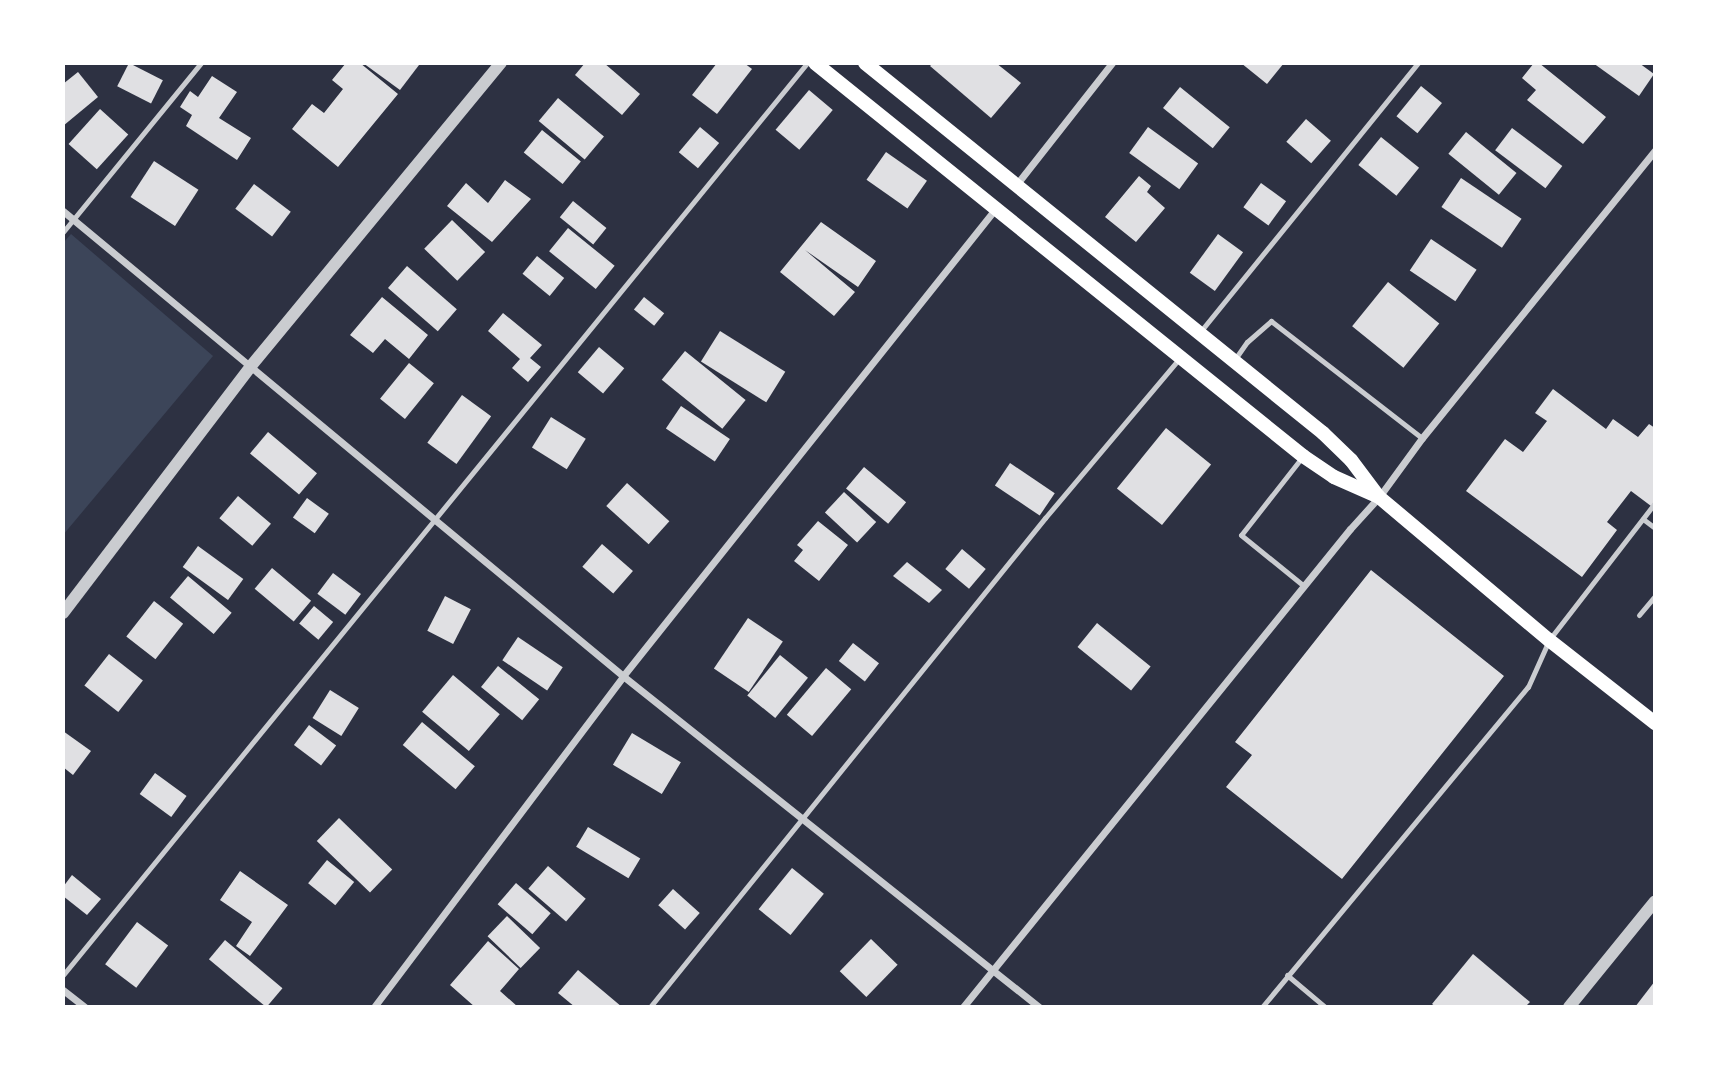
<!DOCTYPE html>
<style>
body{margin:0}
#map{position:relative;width:1718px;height:1070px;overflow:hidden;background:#2d3142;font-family:Cabin,sans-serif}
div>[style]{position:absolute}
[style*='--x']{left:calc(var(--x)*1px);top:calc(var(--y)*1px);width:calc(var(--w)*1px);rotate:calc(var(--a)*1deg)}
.green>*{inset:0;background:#3c4559}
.building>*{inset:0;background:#e0e0e3;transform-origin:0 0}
.service>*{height:5px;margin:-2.5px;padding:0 2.5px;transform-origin:2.5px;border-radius:2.5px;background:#caccd0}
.minor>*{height:7px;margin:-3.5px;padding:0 3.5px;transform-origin:3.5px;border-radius:3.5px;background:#caccd0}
.tertiary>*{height:12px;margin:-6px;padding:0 6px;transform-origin:6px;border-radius:6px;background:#caccd0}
.secondary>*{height:14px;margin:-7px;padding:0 7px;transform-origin:7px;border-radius:7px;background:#fff}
span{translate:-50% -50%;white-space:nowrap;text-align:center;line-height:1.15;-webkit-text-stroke:7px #fff;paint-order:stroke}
.frame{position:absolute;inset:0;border:65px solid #fff;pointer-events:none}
</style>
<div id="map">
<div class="green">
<div style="clip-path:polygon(71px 234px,213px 356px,63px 535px,63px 243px)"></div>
</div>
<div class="building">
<div style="left:129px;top:63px;width:38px;height:26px;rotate:27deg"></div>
<div style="clip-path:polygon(346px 63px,360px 63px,398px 94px,338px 167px,292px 129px,312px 104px,324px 113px,343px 89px,332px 80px)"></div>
<div style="clip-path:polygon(363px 63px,417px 63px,419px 65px,400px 90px)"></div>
<div style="clip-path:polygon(585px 63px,604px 63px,640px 94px,622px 115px,575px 75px)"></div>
<div style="clip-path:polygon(717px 63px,744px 63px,752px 69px,717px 114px,692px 95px)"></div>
<div style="clip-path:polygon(933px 63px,996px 63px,1021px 83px,991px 118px,930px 66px)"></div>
<div style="clip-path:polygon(1241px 63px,1284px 63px,1267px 84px)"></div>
<div style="clip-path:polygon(1534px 63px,1539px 63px,1606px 117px,1583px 144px,1527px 100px,1536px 90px,1522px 78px)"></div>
<div style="clip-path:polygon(1593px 63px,1639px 63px,1654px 74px,1639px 96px)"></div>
<div style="clip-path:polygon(78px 72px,98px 97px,63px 126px,63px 84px)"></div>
<div style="clip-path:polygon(212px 76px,237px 92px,219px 118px,251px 138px,237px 160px,186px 126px,192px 115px,180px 107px,190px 91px,198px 97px)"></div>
<div style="left:1421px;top:86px;width:27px;height:39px;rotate:39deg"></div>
<div style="left:1180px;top:87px;width:64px;height:27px;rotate:39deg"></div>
<div style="left:809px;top:90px;width:31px;height:52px;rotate:40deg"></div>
<div style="left:558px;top:98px;width:60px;height:30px;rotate:40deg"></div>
<div style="left:100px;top:109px;width:38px;height:47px;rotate:42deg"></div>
<div style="left:1306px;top:119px;width:33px;height:30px;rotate:41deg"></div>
<div style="left:700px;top:127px;width:25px;height:33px;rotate:40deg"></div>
<div style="left:1148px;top:127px;width:62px;height:32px;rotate:36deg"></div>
<div style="left:1512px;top:128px;width:63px;height:28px;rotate:37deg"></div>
<div style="left:542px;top:130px;width:50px;height:29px;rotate:39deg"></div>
<div style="left:1466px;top:132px;width:65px;height:28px;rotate:39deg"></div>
<div style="left:1381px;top:137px;width:49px;height:36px;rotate:39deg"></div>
<div style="left:886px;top:152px;width:50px;height:34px;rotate:35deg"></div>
<div style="left:154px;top:161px;width:53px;height:43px;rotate:33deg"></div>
<div style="clip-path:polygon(1139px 176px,1151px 186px,1147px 192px,1165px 208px,1136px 242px,1105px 217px)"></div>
<div style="left:1461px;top:178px;width:73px;height:35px;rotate:34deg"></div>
<div style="clip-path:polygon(505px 180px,531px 199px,492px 242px,447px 206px,466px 183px,488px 203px)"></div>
<div style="left:1261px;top:183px;width:31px;height:30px;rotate:36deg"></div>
<div style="left:254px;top:184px;width:46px;height:31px;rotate:37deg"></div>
<div style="left:573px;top:201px;width:43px;height:21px;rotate:39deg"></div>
<div style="left:452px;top:220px;width:46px;height:40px;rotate:44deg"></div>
<div style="clip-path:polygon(821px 222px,876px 261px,858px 287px,805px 250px,855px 292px,834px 316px,780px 272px)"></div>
<div style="left:568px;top:228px;width:60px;height:30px;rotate:39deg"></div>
<div style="left:1218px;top:234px;width:31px;height:48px;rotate:36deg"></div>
<div style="left:1431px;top:239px;width:55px;height:38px;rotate:34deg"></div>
<div style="left:537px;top:256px;width:35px;height:23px;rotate:39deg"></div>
<div style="left:407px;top:266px;width:66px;height:29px;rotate:41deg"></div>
<div style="left:1388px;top:282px;width:66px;height:57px;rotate:39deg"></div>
<div style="clip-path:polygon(382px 297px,428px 335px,409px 359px,385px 339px,373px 353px,350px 335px)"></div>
<div style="left:644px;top:297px;width:26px;height:16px;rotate:39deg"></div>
<div style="clip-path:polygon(503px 313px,542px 345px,530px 358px,541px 367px,528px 382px,512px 368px,520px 359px,488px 331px)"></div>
<div style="left:720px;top:331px;width:77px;height:36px;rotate:32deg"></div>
<div style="left:599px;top:347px;width:33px;height:33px;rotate:40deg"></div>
<div style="left:685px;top:351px;width:78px;height:37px;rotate:39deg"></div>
<div style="left:409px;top:363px;width:32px;height:46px;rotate:39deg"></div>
<div style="clip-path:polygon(1553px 389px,1606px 429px,1613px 419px,1638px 437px,1649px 424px,1655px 428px,1655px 501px,1651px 506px,1631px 491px,1607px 522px,1617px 530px,1582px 577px,1466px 491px,1505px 439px,1523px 452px,1547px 421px,1535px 413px)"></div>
<div style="left:462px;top:395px;width:36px;height:59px;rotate:36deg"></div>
<div style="left:681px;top:406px;width:59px;height:27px;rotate:34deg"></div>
<div style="left:551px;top:417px;width:41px;height:36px;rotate:32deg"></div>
<div style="left:1166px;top:428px;width:58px;height:78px;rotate:39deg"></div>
<div style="left:268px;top:432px;width:64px;height:28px;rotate:40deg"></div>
<div style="left:1010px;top:463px;width:54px;height:27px;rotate:34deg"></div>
<div style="left:864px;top:467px;width:55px;height:28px;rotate:40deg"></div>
<div style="left:627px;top:483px;width:57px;height:31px;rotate:42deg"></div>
<div style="left:844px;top:492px;width:44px;height:28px;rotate:43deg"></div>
<div style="left:238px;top:496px;width:43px;height:29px;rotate:40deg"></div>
<div style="left:307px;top:498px;width:27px;height:24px;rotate:36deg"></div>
<div style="clip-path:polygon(818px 521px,848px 545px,819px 581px,794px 561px,803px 550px,797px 545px)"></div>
<div style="left:602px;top:544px;width:41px;height:30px;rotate:41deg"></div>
<div style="left:198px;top:546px;width:56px;height:26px;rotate:36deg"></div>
<div style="left:962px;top:549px;width:31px;height:26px;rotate:40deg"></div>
<div style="clip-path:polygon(907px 562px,942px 590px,929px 603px,893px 576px)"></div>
<div style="left:272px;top:568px;width:51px;height:27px;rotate:40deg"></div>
<div style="clip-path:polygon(1371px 570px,1504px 676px,1342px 879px,1226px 787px,1252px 755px,1235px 742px)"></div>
<div style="left:333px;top:573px;width:35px;height:26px;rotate:37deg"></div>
<div style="left:188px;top:576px;width:57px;height:28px;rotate:40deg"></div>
<div style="left:445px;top:596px;width:29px;height:39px;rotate:27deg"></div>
<div style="left:154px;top:601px;width:37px;height:45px;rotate:38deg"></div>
<div style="left:314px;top:606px;width:25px;height:23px;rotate:40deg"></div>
<div style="left:748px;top:618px;width:42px;height:61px;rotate:34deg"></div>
<div style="left:1097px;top:623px;width:69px;height:31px;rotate:39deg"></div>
<div style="left:518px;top:637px;width:54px;height:28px;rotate:34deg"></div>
<div style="left:853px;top:643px;width:33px;height:23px;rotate:38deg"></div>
<div style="left:109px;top:654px;width:43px;height:40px;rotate:38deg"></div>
<div style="left:780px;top:655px;width:36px;height:52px;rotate:39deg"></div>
<div style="left:498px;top:666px;width:53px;height:27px;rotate:39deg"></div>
<div style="left:826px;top:668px;width:33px;height:61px;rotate:40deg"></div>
<div style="left:453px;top:675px;width:61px;height:48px;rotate:40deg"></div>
<div style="left:330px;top:690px;width:34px;height:33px;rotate:32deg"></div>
<div style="left:422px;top:722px;width:69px;height:30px;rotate:40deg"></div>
<div style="left:309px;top:725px;width:34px;height:25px;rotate:37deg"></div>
<div style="clip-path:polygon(63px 731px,91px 751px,73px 775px,63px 767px)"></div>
<div style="left:632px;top:733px;width:57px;height:37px;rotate:31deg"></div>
<div style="left:155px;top:773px;width:39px;height:26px;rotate:36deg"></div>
<div style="left:339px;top:818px;width:74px;height:32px;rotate:44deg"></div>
<div style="left:588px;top:827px;width:61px;height:23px;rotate:31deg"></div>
<div style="left:327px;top:860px;width:35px;height:30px;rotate:39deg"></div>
<div style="left:548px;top:866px;width:50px;height:30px;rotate:41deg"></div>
<div style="left:792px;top:868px;width:41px;height:53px;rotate:39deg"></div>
<div style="clip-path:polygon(240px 871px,288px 905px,250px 956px,236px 946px,252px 922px,220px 900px)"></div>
<div style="clip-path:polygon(72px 875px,101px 899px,87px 915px,63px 896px,63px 887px)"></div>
<div style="left:516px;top:883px;width:46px;height:28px;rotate:41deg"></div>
<div style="left:673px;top:889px;width:36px;height:22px;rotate:42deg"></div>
<div style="left:507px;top:916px;width:46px;height:28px;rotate:44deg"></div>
<div style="left:137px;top:922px;width:39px;height:53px;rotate:37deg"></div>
<div style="left:871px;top:939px;width:37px;height:45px;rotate:44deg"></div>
<div style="left:225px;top:940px;width:75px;height:25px;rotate:40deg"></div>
<div style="clip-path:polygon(488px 941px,519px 969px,500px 991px,518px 1007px,475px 1007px,450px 985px)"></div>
<div style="clip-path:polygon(1473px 954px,1530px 1002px,1525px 1007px,1436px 1007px,1432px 1004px)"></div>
<div style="clip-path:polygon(578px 970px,622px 1007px,575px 1007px,558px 993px)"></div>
<div style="clip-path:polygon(1655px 981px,1655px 1007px,1635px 1007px)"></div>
</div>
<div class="service">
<div style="--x:63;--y:232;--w:218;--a:-50.8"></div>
<div style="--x:1200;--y:332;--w:346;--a:-51"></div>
<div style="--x:1235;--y:359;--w:21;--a:-55"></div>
<div style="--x:1247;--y:342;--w:32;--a:-41"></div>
<div style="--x:1271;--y:321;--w:191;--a:37.8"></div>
<div style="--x:1303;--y:456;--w:100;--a:128.1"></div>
<div style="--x:1241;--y:535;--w:81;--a:39"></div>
<div style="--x:1643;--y:519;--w:15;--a:37"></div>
<div style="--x:1639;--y:615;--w:25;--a:-50"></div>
<div style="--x:63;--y:975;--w:1177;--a:-50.79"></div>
<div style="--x:1287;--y:975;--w:50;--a:40.1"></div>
<div style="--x:650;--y:1007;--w:629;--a:-51.07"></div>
<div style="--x:1045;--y:518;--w:208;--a:-49.9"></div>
<div style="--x:1262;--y:1007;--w:416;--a:-50.3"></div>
<div style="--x:1528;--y:687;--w:51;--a:-65.9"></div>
<div style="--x:1549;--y:640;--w:173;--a:-52.3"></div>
</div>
<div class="minor">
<div style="--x:1016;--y:185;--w:155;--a:-51.8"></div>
<div style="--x:63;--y:211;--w:728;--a:39.7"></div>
<div style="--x:623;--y:676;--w:532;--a:38.51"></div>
<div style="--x:63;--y:990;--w:28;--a:38"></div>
<div style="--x:374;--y:1007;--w:414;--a:-53"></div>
<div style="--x:623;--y:676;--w:598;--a:-51.44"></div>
<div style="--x:963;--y:1007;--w:615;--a:-51.01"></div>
<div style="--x:1350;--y:529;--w:43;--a:-47.8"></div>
<div style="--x:1379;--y:497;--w:73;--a:-53.9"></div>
<div style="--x:1422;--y:438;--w:370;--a:-51"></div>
</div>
<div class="tertiary">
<div style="--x:63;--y:613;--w:310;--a:-52.7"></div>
<div style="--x:251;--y:366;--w:393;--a:-50.5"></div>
<div style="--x:1569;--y:1007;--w:136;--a:-50.9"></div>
</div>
<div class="secondary">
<div style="--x:815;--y:63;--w:627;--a:38.85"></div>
<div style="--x:1303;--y:456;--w:37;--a:34"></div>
<div style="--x:1334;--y:477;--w:49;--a:24"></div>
<div style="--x:1379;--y:497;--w:222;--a:40.1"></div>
<div style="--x:1549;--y:640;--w:135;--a:38.1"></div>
<div style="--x:865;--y:63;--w:589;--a:38.93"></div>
<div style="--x:1323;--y:433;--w:39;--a:44"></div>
<div style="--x:1351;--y:460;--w:45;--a:53.1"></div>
</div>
<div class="frame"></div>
</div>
